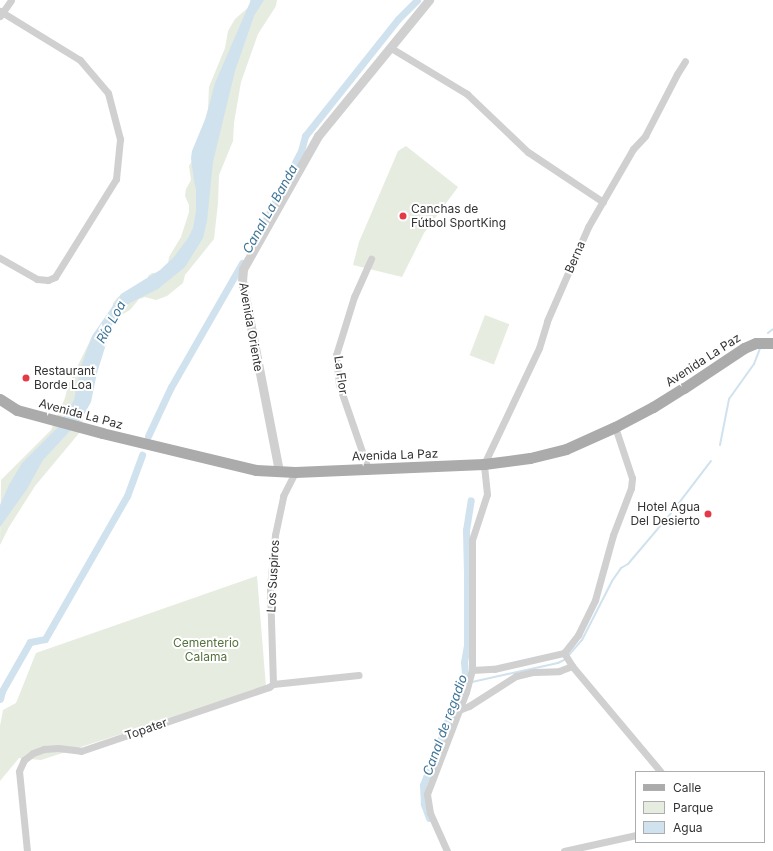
<!DOCTYPE html>
<meta charset="utf-8">
<style>
body{margin:0}
#map{position:relative;width:773px;height:851px;overflow:hidden;background:#fff;font-family:Inter,sans-serif}
div>[style]{position:absolute}
[style*='--x']{left:calc(var(--x)*1px);top:calc(var(--y)*1px);width:calc(var(--w)*1px);rotate:calc(var(--a)*1deg)}
.green>*{inset:0;background:#e6ecdf;transform-origin:0 0}
.water>*{inset:0;background:#cfe2ee}
.stream>*{height:2px;margin:-1px;padding:0 1px;transform-origin:1px;border-radius:1px;background:#cfe2ee}
.canal>*{height:7px;margin:-3.5px;padding:0 3.5px;transform-origin:3.5px;border-radius:3.5px;background:#cfe2ee}
.minor>*{height:7px;margin:-3.5px;padding:0 3.5px;transform-origin:3.5px;border-radius:3.5px;background:#d0d0d0}
.tertiary>*{height:9px;margin:-4.5px;padding:0 4.5px;transform-origin:4.5px;border-radius:4.5px;background:#d0d0d0}
.primary>*{height:11px;margin:-5.5px;padding:0 5.5px;transform-origin:5.5px;border-radius:5.5px;background:#ababab}
.dots>*{width:11px;height:11px;translate:-50% -50%;box-sizing:border-box;border:2px solid #fff;border-radius:50%}
span{translate:-50% -50%;white-space:nowrap;text-align:center;line-height:1.15;-webkit-text-stroke:4px #fff;paint-order:stroke}
.poi-label{font-size:12px;color:#333}
.left{translate:0 -50%;text-align:left}
.right{translate:-100% -50%;text-align:right}
.street-label{font-size:12px;color:#333}
.park-label{font-size:12px;color:#56703f}
.water-label{font-size:13px;color:#3f7597;font-style:italic}
.legend{position:absolute;left:635px;top:771px;width:130px;height:72px;box-sizing:border-box;background:#fff;border:1px solid #adadad;margin:0;padding:5px 7px;list-style:none;font-size:12px;color:#333}
.legend li{display:flex;align-items:center;gap:8px;height:20px}
.legend b{width:20px;border:1px solid #adadad}
</style>
<div id="map">
<div class="green">
<div style="clip-path:polygon(250px 0,277px 0,276px 6px,258px 34px,241px 82px,234px 123px,233px 141px,219px 175px,218px 203px,214px 239px,185px 275px,183px 283px,167px 296px,156px 300px,145px 297px,139px 299px,130px 310px,121px 315px,103px 330px,80px 432px,35px 486px,9px 527px,0 545px,1px 480px,51px 430px,65px 398px,68px 385px,94px 333px,112px 311px,113px 303px,118px 297px,148px 282px,148px 276px,152px 273px,160px 273px,168px 265px,169px 257px,181px 237px,189px 212px,189px 205px,185px 196px,186px 189px,191px 180px,189px 166px,195px 156px,208px 109px,209px 87px,225px 48px,228px 31px,235px 19px,250px 6px)"></div>
<div style="clip-path:polygon(406px 146px,458px 187px,424px 233px,402px 277px,353px 265px,359px 242px,398px 151px)"></div>
<div style="left:485px;top:315px;width:26px;height:43px;rotate:21deg"></div>
<div style="clip-path:polygon(257px 576px,266px 687px,41px 760px,19px 758px,0 781px,0 726px,3px 710px,16px 703px,36px 653px)"></div>
</div>
<div class="water">
<div style="clip-path:polygon(251px 0,264px 0,254px 16px,235px 71px,213px 162px,207px 221px,203px 238px,185px 267px,158px 289px,130px 303px,121px 310px,112px 325px,97px 373px,91px 402px,82px 418px,43px 460px,27px 489px,0 527px,0 505px,9px 485px,22px 463px,57px 428px,74px 400px,81px 366px,92px 336px,121px 294px,160px 270px,174px 257px,188px 238px,193px 228px,196px 211px,196px 189px,194px 181px,191px 158px,192px 151px,206px 117px,215px 83px)"></div>
</div>
<div class="stream">
<div style="--x:768;--y:333;--w:6;--a:-39"></div>
<div style="--x:720;--y:445;--w:47;--a:-78.9"></div>
<div style="--x:729;--y:399;--w:43;--a:-54.5"></div>
<div style="--x:754;--y:364;--w:17;--a:-69"></div>
<div style="--x:568;--y:656;--w:21;--a:-49"></div>
<div style="--x:582;--y:640;--w:66;--a:-63"></div>
<div style="--x:612;--y:581;--w:16;--a:-55"></div>
<div style="--x:621;--y:568;--w:8;--a:-30"></div>
<div style="--x:628;--y:564;--w:68;--a:-49.8"></div>
<div style="--x:672;--y:512;--w:64;--a:-52.6"></div>
<div style="--x:472;--y:682;--w:88;--a:-12.5"></div>
<div style="--x:558;--y:663;--w:7;--a:-27"></div>
</div>
<div class="canal">
<div style="--x:266;--y:219;--w:76;--a:-62.8"></div>
<div style="--x:301;--y:151;--w:16;--a:-75"></div>
<div style="--x:305;--y:136;--w:149;--a:-51.5"></div>
<div style="--x:398;--y:19;--w:27;--a:-45"></div>
<div style="--x:148;--y:436;--w:54;--a:-64.9"></div>
<div style="--x:171;--y:387;--w:143;--a:-60.2"></div>
<div style="--x:0;--y:699;--w:8;--a:-76"></div>
<div style="--x:2;--y:691;--w:56;--a:-60.3"></div>
<div style="--x:30;--y:642;--w:15;--a:-11"></div>
<div style="--x:45;--y:639;--w:165;--a:-60.2"></div>
<div style="--x:127;--y:496;--w:44;--a:-69.9"></div>
<div style="--x:429;--y:818;--w:15;--a:-110"></div>
<div style="--x:424;--y:804;--w:19;--a:-93"></div>
<div style="--x:423;--y:785;--w:118;--a:-69.1"></div>
<div style="--x:465;--y:675;--w:13;--a:-94"></div>
<div style="--x:464;--y:662;--w:17;--a:-80"></div>
<div style="--x:467;--y:645;--w:72;--a:-90"></div>
<div style="--x:467;--y:573;--w:43;--a:-91.3"></div>
<div style="--x:466;--y:530;--w:30;--a:-81"></div>
</div>
<div class="minor">
<div style="--x:0;--y:11;--w:94;--a:31.5"></div>
<div style="--x:80;--y:60;--w:43;--a:49.7"></div>
<div style="--x:108;--y:93;--w:48;--a:75.4"></div>
<div style="--x:120;--y:139;--w:40;--a:95.7"></div>
<div style="--x:116;--y:179;--w:115;--a:121.9"></div>
<div style="--x:55;--y:277;--w:8;--a:157"></div>
<div style="--x:48;--y:280;--w:11;--a:-175"></div>
<div style="--x:37;--y:279;--w:43;--a:-150.4"></div>
<div style="--x:0;--y:16;--w:19;--a:-55"></div>
<div style="--x:391;--y:48;--w:89;--a:31.2"></div>
<div style="--x:467;--y:94;--w:84;--a:43.6"></div>
<div style="--x:528;--y:152;--w:90;--a:33.7"></div>
<div style="--x:368;--y:469;--w:89;--a:-109"></div>
<div style="--x:339;--y:385;--w:30;--a:-96"></div>
<div style="--x:336;--y:355;--w:61;--a:-72.8"></div>
<div style="--x:354;--y:297;--w:42;--a:-65.9"></div>
<div style="--x:564;--y:653;--w:15;--a:58"></div>
<div style="--x:572;--y:666;--w:138;--a:50"></div>
<div style="--x:472;--y:670;--w:22;--a:-3"></div>
<div style="--x:494;--y:669;--w:72;--a:-12.9"></div>
<div style="--x:564;--y:653;--w:23;--a:-52"></div>
<div style="--x:578;--y:635;--w:39;--a:-64"></div>
<div style="--x:595;--y:600;--w:67;--a:-74.5"></div>
<div style="--x:613;--y:535;--w:50;--a:-69"></div>
<div style="--x:631;--y:488;--w:10;--a:-84"></div>
<div style="--x:632;--y:478;--w:54;--a:-108.4"></div>
<div style="--x:273;--y:684;--w:97;--a:-91.8"></div>
<div style="--x:270;--y:587;--w:52;--a:-84.5"></div>
<div style="--x:275;--y:535;--w:40;--a:-78"></div>
<div style="--x:283;--y:496;--w:27;--a:-63"></div>
<div style="--x:459;--y:710;--w:11;--a:-22"></div>
<div style="--x:469;--y:706;--w:56;--a:-32.6"></div>
<div style="--x:516;--y:676;--w:18;--a:-13"></div>
<div style="--x:534;--y:672;--w:25;--a:-2"></div>
<div style="--x:559;--y:671;--w:14;--a:-21"></div>
<div style="--x:27;--y:851;--w:80;--a:-95.7"></div>
<div style="--x:19;--y:771;--w:12;--a:-66"></div>
<div style="--x:24;--y:760;--w:11;--a:-38"></div>
<div style="--x:33;--y:753;--w:12;--a:-20"></div>
<div style="--x:44;--y:749;--w:14;--a:-4"></div>
<div style="--x:58;--y:748;--w:23;--a:7"></div>
<div style="--x:81;--y:751;--w:199;--a:-18.8"></div>
<div style="--x:269;--y:687;--w:5;--a:-37"></div>
<div style="--x:273;--y:684;--w:86;--a:-6"></div>
<div style="--x:447;--y:851;--w:42;--a:-114.1"></div>
<div style="--x:430;--y:813;--w:19;--a:-99"></div>
<div style="--x:427;--y:794;--w:109;--a:-69.1"></div>
<div style="--x:466;--y:692;--w:23;--a:-75"></div>
<div style="--x:472;--y:670;--w:130;--a:-90"></div>
<div style="--x:472;--y:540;--w:48;--a:-71.9"></div>
<div style="--x:487;--y:494;--w:30;--a:-96"></div>
<div style="--x:484;--y:464;--w:128;--a:-64.6"></div>
<div style="--x:539;--y:348;--w:28;--a:-73"></div>
<div style="--x:547;--y:321;--w:103;--a:-66.4"></div>
<div style="--x:588;--y:227;--w:90;--a:-60"></div>
<div style="--x:633;--y:149;--w:18;--a:-47"></div>
<div style="--x:645;--y:136;--w:70;--a:-62.7"></div>
<div style="--x:677;--y:74;--w:15;--a:-58"></div>
<div style="--x:564;--y:851;--w:74;--a:-12.5"></div>
</div>
<div class="tertiary">
<div style="--x:279;--y:471;--w:194;--a:-101"></div>
<div style="--x:242;--y:281;--w:12;--a:-85"></div>
<div style="--x:243;--y:269;--w:153;--a:-60.6"></div>
<div style="--x:318;--y:136;--w:176;--a:-50.8"></div>
</div>
<div class="primary">
<div style="--x:0;--y:399;--w:20;--a:33"></div>
<div style="--x:17;--y:410;--w:88;--a:15.1"></div>
<div style="--x:102;--y:433;--w:158;--a:13.5"></div>
<div style="--x:256;--y:470;--w:39;--a:3"></div>
<div style="--x:295;--y:472;--w:189;--a:-2.4"></div>
<div style="--x:484;--y:464;--w:46;--a:-7.4"></div>
<div style="--x:530;--y:458;--w:37;--a:-14"></div>
<div style="--x:566;--y:449;--w:54;--a:-24.2"></div>
<div style="--x:615;--y:427;--w:43;--a:-27.8"></div>
<div style="--x:653;--y:407;--w:36;--a:-32"></div>
<div style="--x:684;--y:388;--w:72;--a:-33.7"></div>
<div style="--x:744;--y:348;--w:13;--a:-23"></div>
<div style="--x:756;--y:343;--w:17;--a:0"></div>
</div>
<div class="dots">
<div style="left:403px;top:216px;background:#e63946"></div>
<div style="left:26px;top:378px;background:#e63946"></div>
<div style="left:708px;top:514px;background:#e63946"></div>
</div>
<div class="poi-label">
<span class="left" style="left:411px;top:216px">Canchas de<br>Fútbol SportKing</span>
<span class="left" style="left:34px;top:378px">Restaurant<br>Borde Loa</span>
<span class="right" style="left:700px;top:514px">Hotel Agua<br>Del Desierto</span>
</div>
<div class="street-label">
<span style="left:575px;top:257px;rotate:-67deg">Berna</span>
<span style="left:251px;top:327px;rotate:80deg">Avenida Oriente</span>
<span style="left:703px;top:360px;rotate:-33deg">Avenida La Paz</span>
<span style="left:341px;top:375px;rotate:82deg">La Flor</span>
<span style="left:81px;top:414px;rotate:15deg">Avenida La Paz</span>
<span style="left:395px;top:455px;rotate:-2deg">Avenida La Paz</span>
<span style="left:273px;top:576px;rotate:-87deg">Los Suspiros</span>
<span style="left:146px;top:729px;rotate:-19deg">Topater</span>
</div>
<div class="park-label">
<span style="left:206px;top:650px">Cementerio<br>Calama</span>
</div>
<div class="water-label">
<span style="left:270px;top:209px;rotate:-61deg">Canal La Banda</span>
<span style="left:111px;top:322px;rotate:-61deg">Río Loa</span>
<span style="left:445px;top:725px;rotate:-70deg">Canal de regadio</span>
</div>
<ul class="legend">
<li><b style="height:5px;background:#ababab"></b>Calle</li>
<li><b style="height:11px;background:#e6ecdf"></b>Parque</li>
<li><b style="height:11px;background:#cfe2ee"></b>Agua</li>
</ul>
</div>
